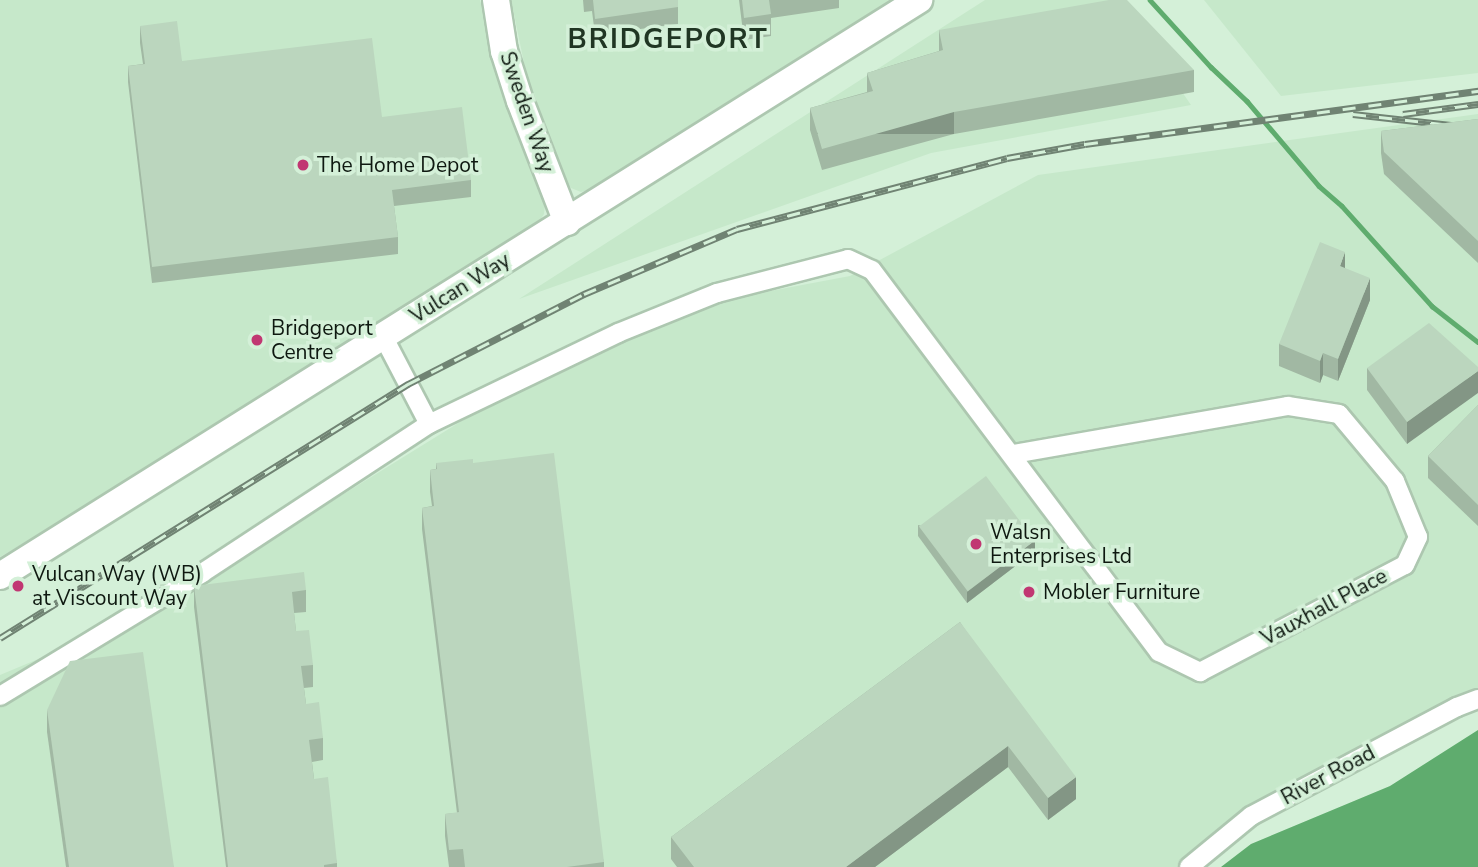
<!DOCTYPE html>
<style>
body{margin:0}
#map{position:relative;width:1478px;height:867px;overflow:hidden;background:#d4f0d8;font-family:"Nunito Sans",sans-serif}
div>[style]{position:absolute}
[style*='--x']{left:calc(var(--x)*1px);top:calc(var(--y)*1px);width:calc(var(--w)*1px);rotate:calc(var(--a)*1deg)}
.built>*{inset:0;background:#c6e8ca}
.water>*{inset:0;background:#5fac6e}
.stream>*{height:4.5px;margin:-2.25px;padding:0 2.25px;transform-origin:2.25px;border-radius:2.25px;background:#5fac6e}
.roads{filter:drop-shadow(2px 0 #adc7b0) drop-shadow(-2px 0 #adc7b0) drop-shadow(0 2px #adc7b0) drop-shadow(0 -2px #adc7b0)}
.street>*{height:18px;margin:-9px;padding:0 9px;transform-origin:9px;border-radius:9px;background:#fff}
.secondary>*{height:26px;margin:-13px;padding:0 13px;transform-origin:13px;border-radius:13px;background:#fff}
.rail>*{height:7px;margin-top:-3.5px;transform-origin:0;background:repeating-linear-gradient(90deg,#d4f0d8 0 13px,#708373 0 26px);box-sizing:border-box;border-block:2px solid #708373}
.wall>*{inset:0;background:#a1b8a3}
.shaded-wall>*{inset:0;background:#839685;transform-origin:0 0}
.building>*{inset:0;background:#bbd6be;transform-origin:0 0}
.dots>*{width:19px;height:19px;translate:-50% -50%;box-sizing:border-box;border:4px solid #d4f0d8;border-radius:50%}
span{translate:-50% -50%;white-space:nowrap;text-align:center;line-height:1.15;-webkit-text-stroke:7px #d4f0d8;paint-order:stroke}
.street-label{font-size:21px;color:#0e1810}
.poi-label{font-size:21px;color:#0e1810}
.left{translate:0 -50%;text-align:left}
.district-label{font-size:28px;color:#203623;font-weight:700;letter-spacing:2px}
</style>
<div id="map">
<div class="built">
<div style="clip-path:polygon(0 0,480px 0,518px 138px,545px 205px,544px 214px,537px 225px,172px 456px,0 557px)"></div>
<div style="clip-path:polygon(511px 0,891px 0,591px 189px,581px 192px,571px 188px,564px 178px,529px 87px)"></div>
<div style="clip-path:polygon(985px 0,1119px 0,1191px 105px,931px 153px,519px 299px)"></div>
<div style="clip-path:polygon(1204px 0,1478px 0,1478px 73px,1281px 96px)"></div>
<div style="clip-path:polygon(1478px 114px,1478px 699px,1251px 816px,1189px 867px,0 867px,0 675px,158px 609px,460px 422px,560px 368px,722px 300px,850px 276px,1038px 175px)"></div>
</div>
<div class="water">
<div style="clip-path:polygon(1478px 730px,1478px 867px,1221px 867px,1251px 844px,1390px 786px)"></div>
</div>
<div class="stream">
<div style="--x:1150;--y:0;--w:91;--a:47.7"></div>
<div style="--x:1211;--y:67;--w:50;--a:43.4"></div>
<div style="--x:1247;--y:101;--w:111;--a:49.7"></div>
<div style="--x:1319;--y:186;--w:30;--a:41"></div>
<div style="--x:1342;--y:206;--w:135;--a:48"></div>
<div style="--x:1432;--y:306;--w:58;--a:38"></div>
</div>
<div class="roads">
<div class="street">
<div style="--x:383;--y:336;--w:99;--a:62.4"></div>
<div style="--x:0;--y:696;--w:237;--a:-31.3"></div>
<div style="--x:202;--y:573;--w:272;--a:-33.3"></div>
<div style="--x:429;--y:424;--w:210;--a:-25.7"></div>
<div style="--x:618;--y:333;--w:107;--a:-22"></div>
<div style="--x:717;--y:293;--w:135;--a:-14.5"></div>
<div style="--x:848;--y:259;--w:26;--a:25"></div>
<div style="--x:872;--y:270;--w:478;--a:53.1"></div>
<div style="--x:1159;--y:652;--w:46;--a:26"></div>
<div style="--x:1200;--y:672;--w:231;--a:-27.6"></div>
<div style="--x:1405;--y:565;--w:31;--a:-65"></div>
<div style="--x:1418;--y:537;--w:61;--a:-112.3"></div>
<div style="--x:1395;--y:481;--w:87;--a:-129.9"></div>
<div style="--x:1339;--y:414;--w:52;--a:-171.1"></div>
<div style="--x:1288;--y:406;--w:279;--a:170.1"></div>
<div style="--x:1189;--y:867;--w:80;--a:-39.4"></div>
<div style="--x:1251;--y:816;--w:233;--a:-27.9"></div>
<div style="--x:1457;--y:707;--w:22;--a:-21"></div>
</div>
<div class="secondary">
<div style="--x:496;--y:0;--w:52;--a:81.1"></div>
<div style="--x:504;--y:51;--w:52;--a:72.3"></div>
<div style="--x:520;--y:101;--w:130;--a:68.8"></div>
<div style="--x:0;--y:576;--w:1085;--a:-32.08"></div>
</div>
</div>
<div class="rail">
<div style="--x:1353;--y:114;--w:126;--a:6.4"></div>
<div style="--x:1403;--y:114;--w:76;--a:-7.6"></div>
<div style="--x:0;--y:638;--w:481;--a:-31.9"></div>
<div style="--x:408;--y:384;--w:198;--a:-27.1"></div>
<div style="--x:584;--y:294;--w:166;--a:-23"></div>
<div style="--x:737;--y:229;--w:279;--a:-14.7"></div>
<div style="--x:1007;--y:158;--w:79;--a:-10.2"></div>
<div style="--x:1085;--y:144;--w:397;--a:-7.7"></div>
</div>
<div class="wall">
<div style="clip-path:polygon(583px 0,678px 0,678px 24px,595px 35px,592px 11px,584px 12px)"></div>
<div style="clip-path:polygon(739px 0,839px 0,839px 8px,771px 18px,771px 36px,744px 40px)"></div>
<div style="clip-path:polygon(140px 26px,182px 61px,382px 117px,471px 180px,471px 197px,394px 206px,398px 237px,398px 254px,152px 283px,128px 82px,128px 66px,143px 64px,140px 43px)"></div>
<div style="clip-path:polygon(939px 30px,1194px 70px,1194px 92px,954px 134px,822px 170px,810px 130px,810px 108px,867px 92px,867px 73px,939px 51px)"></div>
<div style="clip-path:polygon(1478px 119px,1478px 263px,1384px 174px,1381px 153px,1381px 131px)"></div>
<div style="clip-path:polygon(1345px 268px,1370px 300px,1338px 381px,1323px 375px,1320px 383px,1279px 366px,1279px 344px)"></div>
<div style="clip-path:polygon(1478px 367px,1407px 444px,1367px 390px,1367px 368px)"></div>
<div style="clip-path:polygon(1478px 405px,1478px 526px,1428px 478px,1428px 456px)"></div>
<div style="clip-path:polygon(436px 463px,473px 463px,604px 862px,604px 867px,449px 867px,445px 836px,445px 814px,457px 813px,422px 529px,422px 508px,432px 506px,430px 492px,430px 470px,436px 469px)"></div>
<div style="clip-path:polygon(918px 525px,1035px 551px,967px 603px,918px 536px)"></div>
<div style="clip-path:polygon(194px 586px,306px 590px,306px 612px,294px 613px,296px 631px,313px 665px,313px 687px,304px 688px,306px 704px,323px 738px,323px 760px,312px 762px,314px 779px,337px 863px,337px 867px,226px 867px,194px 607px)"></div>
<div style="clip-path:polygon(960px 622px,1076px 799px,1048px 820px,1008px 767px,875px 867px,677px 867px,671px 859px,671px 837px)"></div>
<div style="clip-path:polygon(47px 710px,174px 867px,66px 867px,47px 732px)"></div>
</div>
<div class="shaded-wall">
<div style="left:954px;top:112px;width:22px;height:137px;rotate:90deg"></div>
<div style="clip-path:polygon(1345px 252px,1345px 274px,1340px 266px)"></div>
<div style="clip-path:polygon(1370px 278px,1370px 300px,1338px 381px,1338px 359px)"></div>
<div style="clip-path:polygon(1323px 353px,1323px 375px,1320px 383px,1320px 361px)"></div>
<div style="clip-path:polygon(1478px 371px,1478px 393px,1407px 444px,1407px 422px)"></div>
<div style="clip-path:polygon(1035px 540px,1035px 551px,967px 603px,967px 592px)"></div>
<div style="clip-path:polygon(1008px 746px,1008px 767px,875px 867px,846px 867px)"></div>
<div style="clip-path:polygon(1076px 777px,1076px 799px,1048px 820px,1048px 798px)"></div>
</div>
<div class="building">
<div style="clip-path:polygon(593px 0,678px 0,678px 7px,595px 19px)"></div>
<div style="clip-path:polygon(742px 0,769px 0,771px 14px,744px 18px)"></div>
<div style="clip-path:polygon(1109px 0,1127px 0,1194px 70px,954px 112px,822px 149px,810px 108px,873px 91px,867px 73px,943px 50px,939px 30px)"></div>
<div style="clip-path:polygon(177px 21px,182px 61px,372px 38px,382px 117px,462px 107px,471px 180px,392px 190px,398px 237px,152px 267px,128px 66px,145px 64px,140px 26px)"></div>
<div style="clip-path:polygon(1478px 119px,1478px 241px,1384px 152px,1381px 131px)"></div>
<div style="clip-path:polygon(1320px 242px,1345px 252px,1340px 266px,1370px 278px,1338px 359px,1323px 353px,1320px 361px,1279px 344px)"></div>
<div style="clip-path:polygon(1429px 323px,1478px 367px,1478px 371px,1407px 422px,1367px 368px)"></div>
<div style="clip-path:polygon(1478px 405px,1478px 505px,1428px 456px)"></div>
<div style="clip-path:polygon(554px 453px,604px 862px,567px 867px,465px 867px,463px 849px,449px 850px,445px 814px,459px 812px,422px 508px,434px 506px,430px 470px,437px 469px,436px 463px,473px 459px,473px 463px)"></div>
<div style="left:986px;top:476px;width:81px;height:84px;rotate:53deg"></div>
<div style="clip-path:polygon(304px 572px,306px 590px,292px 592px,296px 631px,309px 630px,313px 665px,301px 666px,306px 704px,319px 702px,323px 738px,309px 740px,314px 779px,328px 777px,337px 863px,324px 865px,324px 867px,228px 867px,194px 586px)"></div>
<div style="clip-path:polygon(960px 622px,1076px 777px,1048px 798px,1008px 746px,846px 867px,694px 867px,671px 837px)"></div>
<div style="clip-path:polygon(143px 652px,174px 867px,69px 867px,47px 710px,70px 661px)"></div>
</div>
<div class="dots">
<div style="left:303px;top:165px;background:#c13772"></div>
<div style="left:257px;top:340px;background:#c13772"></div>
<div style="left:976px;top:544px;background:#c13772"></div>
<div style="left:18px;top:586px;background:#c13772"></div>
<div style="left:1029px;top:592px;background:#c13772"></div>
</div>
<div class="street-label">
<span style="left:527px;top:112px;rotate:71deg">Sweden Way</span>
<span style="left:460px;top:288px;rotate:-32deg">Vulcan Way</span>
<span style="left:1324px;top:607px;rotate:-28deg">Vauxhall Place</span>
<span style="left:1328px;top:775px;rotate:-28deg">River Road</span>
</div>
<div class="poi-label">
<span class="left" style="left:317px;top:165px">The Home Depot</span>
<span class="left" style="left:271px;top:340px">Bridgeport<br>Centre</span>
<span class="left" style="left:990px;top:544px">Walsn<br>Enterprises Ltd</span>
<span class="left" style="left:32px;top:586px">Vulcan Way (WB)<br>at Viscount Way</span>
<span class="left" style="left:1043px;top:592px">Mobler Furniture</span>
</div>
<div class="district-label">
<span style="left:668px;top:39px">BRIDGEPORT</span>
</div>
</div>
